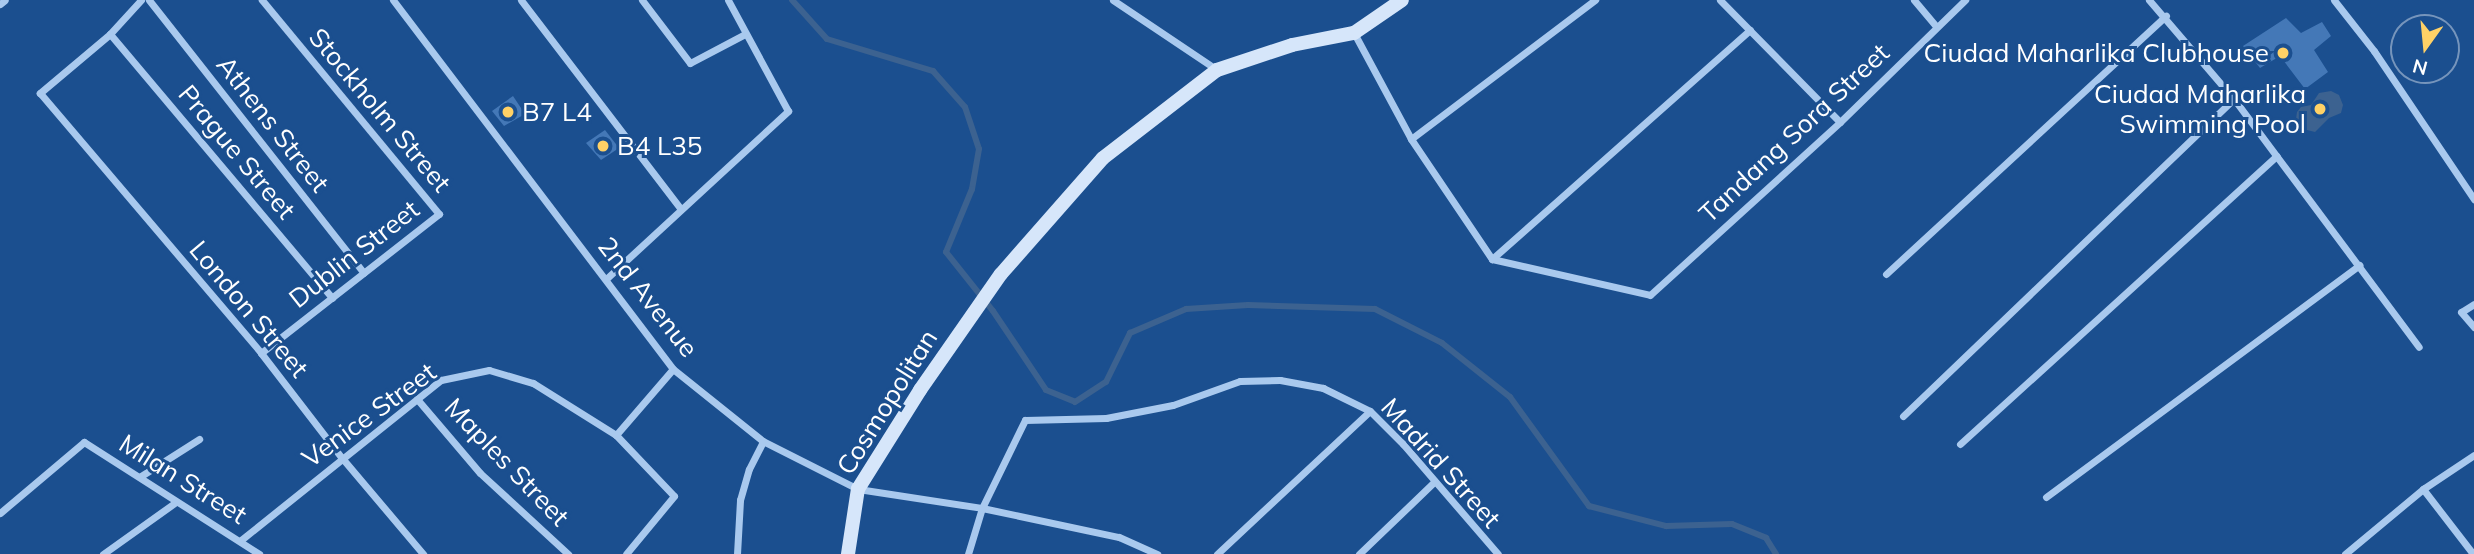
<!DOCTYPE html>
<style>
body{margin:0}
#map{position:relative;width:2474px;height:554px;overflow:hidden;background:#1b4f8f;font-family:Mulish,sans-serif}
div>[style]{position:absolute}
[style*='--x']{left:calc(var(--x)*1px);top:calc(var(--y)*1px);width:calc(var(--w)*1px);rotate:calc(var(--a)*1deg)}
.water>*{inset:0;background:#3c6290}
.stream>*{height:6px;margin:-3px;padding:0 3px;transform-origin:3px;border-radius:3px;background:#3c6290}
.building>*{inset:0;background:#4478b7}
.street>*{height:7px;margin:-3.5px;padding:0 3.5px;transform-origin:3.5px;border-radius:3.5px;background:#a9c9ee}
.secondary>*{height:14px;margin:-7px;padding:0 7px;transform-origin:7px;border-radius:7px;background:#d6e6fa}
.dots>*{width:19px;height:19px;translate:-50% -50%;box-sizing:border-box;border:4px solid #1b4f8f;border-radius:50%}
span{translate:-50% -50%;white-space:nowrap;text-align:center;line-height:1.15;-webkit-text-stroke:6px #1b4f8f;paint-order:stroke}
.poi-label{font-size:26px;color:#fff}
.right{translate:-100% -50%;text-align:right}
.left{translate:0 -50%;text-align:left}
.street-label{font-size:26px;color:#fff}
.north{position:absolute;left:2390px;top:14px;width:70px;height:70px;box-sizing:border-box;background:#1b4f8f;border:2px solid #7695bc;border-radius:50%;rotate:195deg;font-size:19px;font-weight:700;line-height:28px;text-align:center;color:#fff}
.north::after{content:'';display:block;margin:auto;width:24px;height:32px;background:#ffd166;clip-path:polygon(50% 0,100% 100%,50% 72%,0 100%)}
</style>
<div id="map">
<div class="water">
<div style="clip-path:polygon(2331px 91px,2339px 95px,2343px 105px,2341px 113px,2329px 118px,2315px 132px,2303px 129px,2296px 119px,2297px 112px,2301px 107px,2311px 105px,2319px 93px)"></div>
</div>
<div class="stream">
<div style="--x:792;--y:0;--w:52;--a:48.1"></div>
<div style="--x:827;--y:39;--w:111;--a:16.8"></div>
<div style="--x:933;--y:71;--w:48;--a:48.4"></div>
<div style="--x:965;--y:107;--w:44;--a:71.6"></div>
<div style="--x:979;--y:149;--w:41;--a:99.9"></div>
<div style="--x:972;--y:189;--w:68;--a:112.4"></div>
<div style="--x:946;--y:252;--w:75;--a:51.5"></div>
<div style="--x:993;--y:311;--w:95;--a:56.1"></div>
<div style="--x:1046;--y:390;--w:31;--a:22"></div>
<div style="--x:1075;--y:402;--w:37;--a:-33"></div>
<div style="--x:1106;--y:382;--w:55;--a:-63.9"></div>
<div style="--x:1130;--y:333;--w:61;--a:-23.2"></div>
<div style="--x:1186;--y:309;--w:62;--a:-3.7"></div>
<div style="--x:1248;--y:305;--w:127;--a:1.8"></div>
<div style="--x:1375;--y:309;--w:75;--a:26.9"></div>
<div style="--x:1442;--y:343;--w:87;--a:38.5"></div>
<div style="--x:1510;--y:397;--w:135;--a:54.1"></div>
<div style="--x:1589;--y:506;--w:80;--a:14.6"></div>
<div style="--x:1666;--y:526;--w:66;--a:-1.7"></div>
<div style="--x:1732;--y:524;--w:37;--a:22"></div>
<div style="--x:1766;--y:538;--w:19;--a:58"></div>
</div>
<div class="building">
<div style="clip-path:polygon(2286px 18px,2301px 33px,2322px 22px,2331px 36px,2314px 50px,2328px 72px,2305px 89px,2280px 56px,2260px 68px,2243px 46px)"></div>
<div style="clip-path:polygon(513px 96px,525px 114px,504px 126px,492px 111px)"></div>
<div style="clip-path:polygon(605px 130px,619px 148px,601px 160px,586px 143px)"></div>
</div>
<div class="street">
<div style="--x:141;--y:0;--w:46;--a:132.4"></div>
<div style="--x:110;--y:34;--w:92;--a:139.9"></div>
<div style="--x:40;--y:93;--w:341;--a:49.6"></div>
<div style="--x:261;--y:353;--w:133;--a:52.4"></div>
<div style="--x:342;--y:458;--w:126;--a:49.8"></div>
<div style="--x:149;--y:0;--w:347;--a:51.8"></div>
<div style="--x:393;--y:0;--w:463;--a:52.8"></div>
<div style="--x:673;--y:369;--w:115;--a:38.7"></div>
<div style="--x:763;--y:441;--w:106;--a:26.8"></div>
<div style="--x:858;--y:489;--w:125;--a:8.7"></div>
<div style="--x:982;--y:508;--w:140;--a:12"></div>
<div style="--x:1119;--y:537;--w:42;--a:24.1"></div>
<div style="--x:521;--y:0;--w:263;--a:52.6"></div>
<div style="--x:642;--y:0;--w:79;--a:52.7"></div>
<div style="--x:690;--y:63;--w:62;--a:-27.8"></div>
<div style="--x:1113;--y:0;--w:125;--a:33.9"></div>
<div style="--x:1720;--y:0;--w:171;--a:45.5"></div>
<div style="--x:1914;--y:0;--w:35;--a:50"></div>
<div style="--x:2149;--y:0;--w:130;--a:49.4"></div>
<div style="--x:2234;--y:99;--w:309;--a:53.3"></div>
<div style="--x:2334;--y:0;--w:65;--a:51.9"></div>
<div style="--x:2374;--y:51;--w:179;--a:56"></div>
<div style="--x:0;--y:4;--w:6;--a:-39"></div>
<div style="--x:1354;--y:33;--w:120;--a:61.7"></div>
<div style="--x:1411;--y:139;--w:145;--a:56"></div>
<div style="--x:1492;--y:259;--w:162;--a:12.8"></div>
<div style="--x:1650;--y:295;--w:257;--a:-42.3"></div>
<div style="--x:1840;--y:122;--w:175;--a:-44.3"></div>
<div style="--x:110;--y:34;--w:345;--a:49.9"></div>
<div style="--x:1411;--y:139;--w:231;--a:-37.1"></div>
<div style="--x:1492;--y:259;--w:345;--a:-41.6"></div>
<div style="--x:1886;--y:274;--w:381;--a:-42.7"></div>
<div style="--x:606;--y:279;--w:248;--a:-42.7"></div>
<div style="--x:788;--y:111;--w:126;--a:-118.4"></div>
<div style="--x:2474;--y:304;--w:15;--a:148"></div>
<div style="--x:2461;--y:312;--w:20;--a:49"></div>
<div style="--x:261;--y:353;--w:226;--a:-38"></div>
<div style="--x:439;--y:214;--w:278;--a:-129.6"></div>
<div style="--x:417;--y:399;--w:97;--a:49.6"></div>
<div style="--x:480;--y:473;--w:120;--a:42.6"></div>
<div style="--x:1903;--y:416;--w:458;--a:-43.8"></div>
<div style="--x:616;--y:435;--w:87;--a:-49.2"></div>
<div style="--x:1960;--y:444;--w:428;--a:-42.3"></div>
<div style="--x:141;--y:476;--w:69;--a:-32.5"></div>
<div style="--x:2423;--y:489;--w:82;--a:52.4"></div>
<div style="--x:2046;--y:497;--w:390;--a:-36.5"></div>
<div style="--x:0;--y:513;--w:110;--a:-40.2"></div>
<div style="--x:84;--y:442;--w:208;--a:32.6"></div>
<div style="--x:241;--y:540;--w:256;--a:-38.7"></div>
<div style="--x:441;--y:380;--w:49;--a:-11.8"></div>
<div style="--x:489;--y:370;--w:46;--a:16.5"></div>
<div style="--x:533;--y:383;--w:98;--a:32.1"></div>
<div style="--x:616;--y:435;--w:84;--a:46.4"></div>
<div style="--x:674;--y:496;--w:75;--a:129.6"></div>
<div style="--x:103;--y:554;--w:90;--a:-35.5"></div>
<div style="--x:737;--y:554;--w:54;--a:-86.8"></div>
<div style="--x:740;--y:500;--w:32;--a:-74"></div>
<div style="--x:749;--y:469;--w:31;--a:-63"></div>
<div style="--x:968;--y:554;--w:48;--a:-73.1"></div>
<div style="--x:982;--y:508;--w:98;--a:-64"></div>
<div style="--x:1025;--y:420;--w:81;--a:-1.4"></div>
<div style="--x:1106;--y:418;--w:68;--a:-11"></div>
<div style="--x:1173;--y:405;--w:71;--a:-19.7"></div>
<div style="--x:1240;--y:381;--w:40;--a:-1.4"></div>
<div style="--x:1280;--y:380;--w:44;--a:10.5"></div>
<div style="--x:1323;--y:388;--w:52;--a:26.1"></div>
<div style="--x:1370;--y:411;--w:47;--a:45"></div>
<div style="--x:1403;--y:444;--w:145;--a:49.2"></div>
<div style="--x:1217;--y:554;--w:209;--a:-43.1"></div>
<div style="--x:1359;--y:554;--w:105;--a:-43.8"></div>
<div style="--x:2345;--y:554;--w:102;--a:-39.8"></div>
<div style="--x:2423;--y:489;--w:61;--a:-33.7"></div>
</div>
<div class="secondary">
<div style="--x:848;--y:554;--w:66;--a:-81.3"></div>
<div style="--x:858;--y:489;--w:117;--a:-57.9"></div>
<div style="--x:920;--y:390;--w:141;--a:-55.1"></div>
<div style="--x:1001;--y:274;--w:154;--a:-48.7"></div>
<div style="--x:1103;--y:158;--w:144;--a:-37.7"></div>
<div style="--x:1217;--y:70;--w:79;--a:-18.4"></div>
<div style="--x:1292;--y:45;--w:63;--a:-11"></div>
<div style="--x:1354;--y:33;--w:58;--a:-34.5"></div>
</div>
<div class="dots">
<div style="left:2283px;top:53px;background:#ffd166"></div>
<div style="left:2320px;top:109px;background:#ffd166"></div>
<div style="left:508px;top:112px;background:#ffd166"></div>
<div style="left:603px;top:146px;background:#ffd166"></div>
</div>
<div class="poi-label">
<span class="right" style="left:2269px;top:53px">Ciudad Maharlika Clubhouse</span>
<span class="right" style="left:2306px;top:109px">Ciudad Maharlika<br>Swimming Pool</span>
<span class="left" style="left:522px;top:112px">B7 L4</span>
<span class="left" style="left:617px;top:146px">B4 L35</span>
</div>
<div class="street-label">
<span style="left:380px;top:110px;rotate:50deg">Stockholm Street</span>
<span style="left:273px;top:124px;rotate:52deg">Athens Street</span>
<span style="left:1794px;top:133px;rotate:-43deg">Tandang Sora Street</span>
<span style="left:237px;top:152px;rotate:50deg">Prague Street</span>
<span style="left:354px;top:254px;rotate:-38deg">Dublin Street</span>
<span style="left:648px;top:297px;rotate:52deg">2nd Avenue</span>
<span style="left:249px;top:309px;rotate:50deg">London Street</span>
<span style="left:887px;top:402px;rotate:-58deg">Cosmopolitan</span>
<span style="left:369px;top:415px;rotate:-36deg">Venice Street</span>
<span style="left:507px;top:462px;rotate:46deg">Maples Street</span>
<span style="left:1441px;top:463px;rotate:48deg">Madrid Street</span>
<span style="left:183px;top:479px;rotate:32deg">Milan Street</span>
</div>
<div class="north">N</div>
</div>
